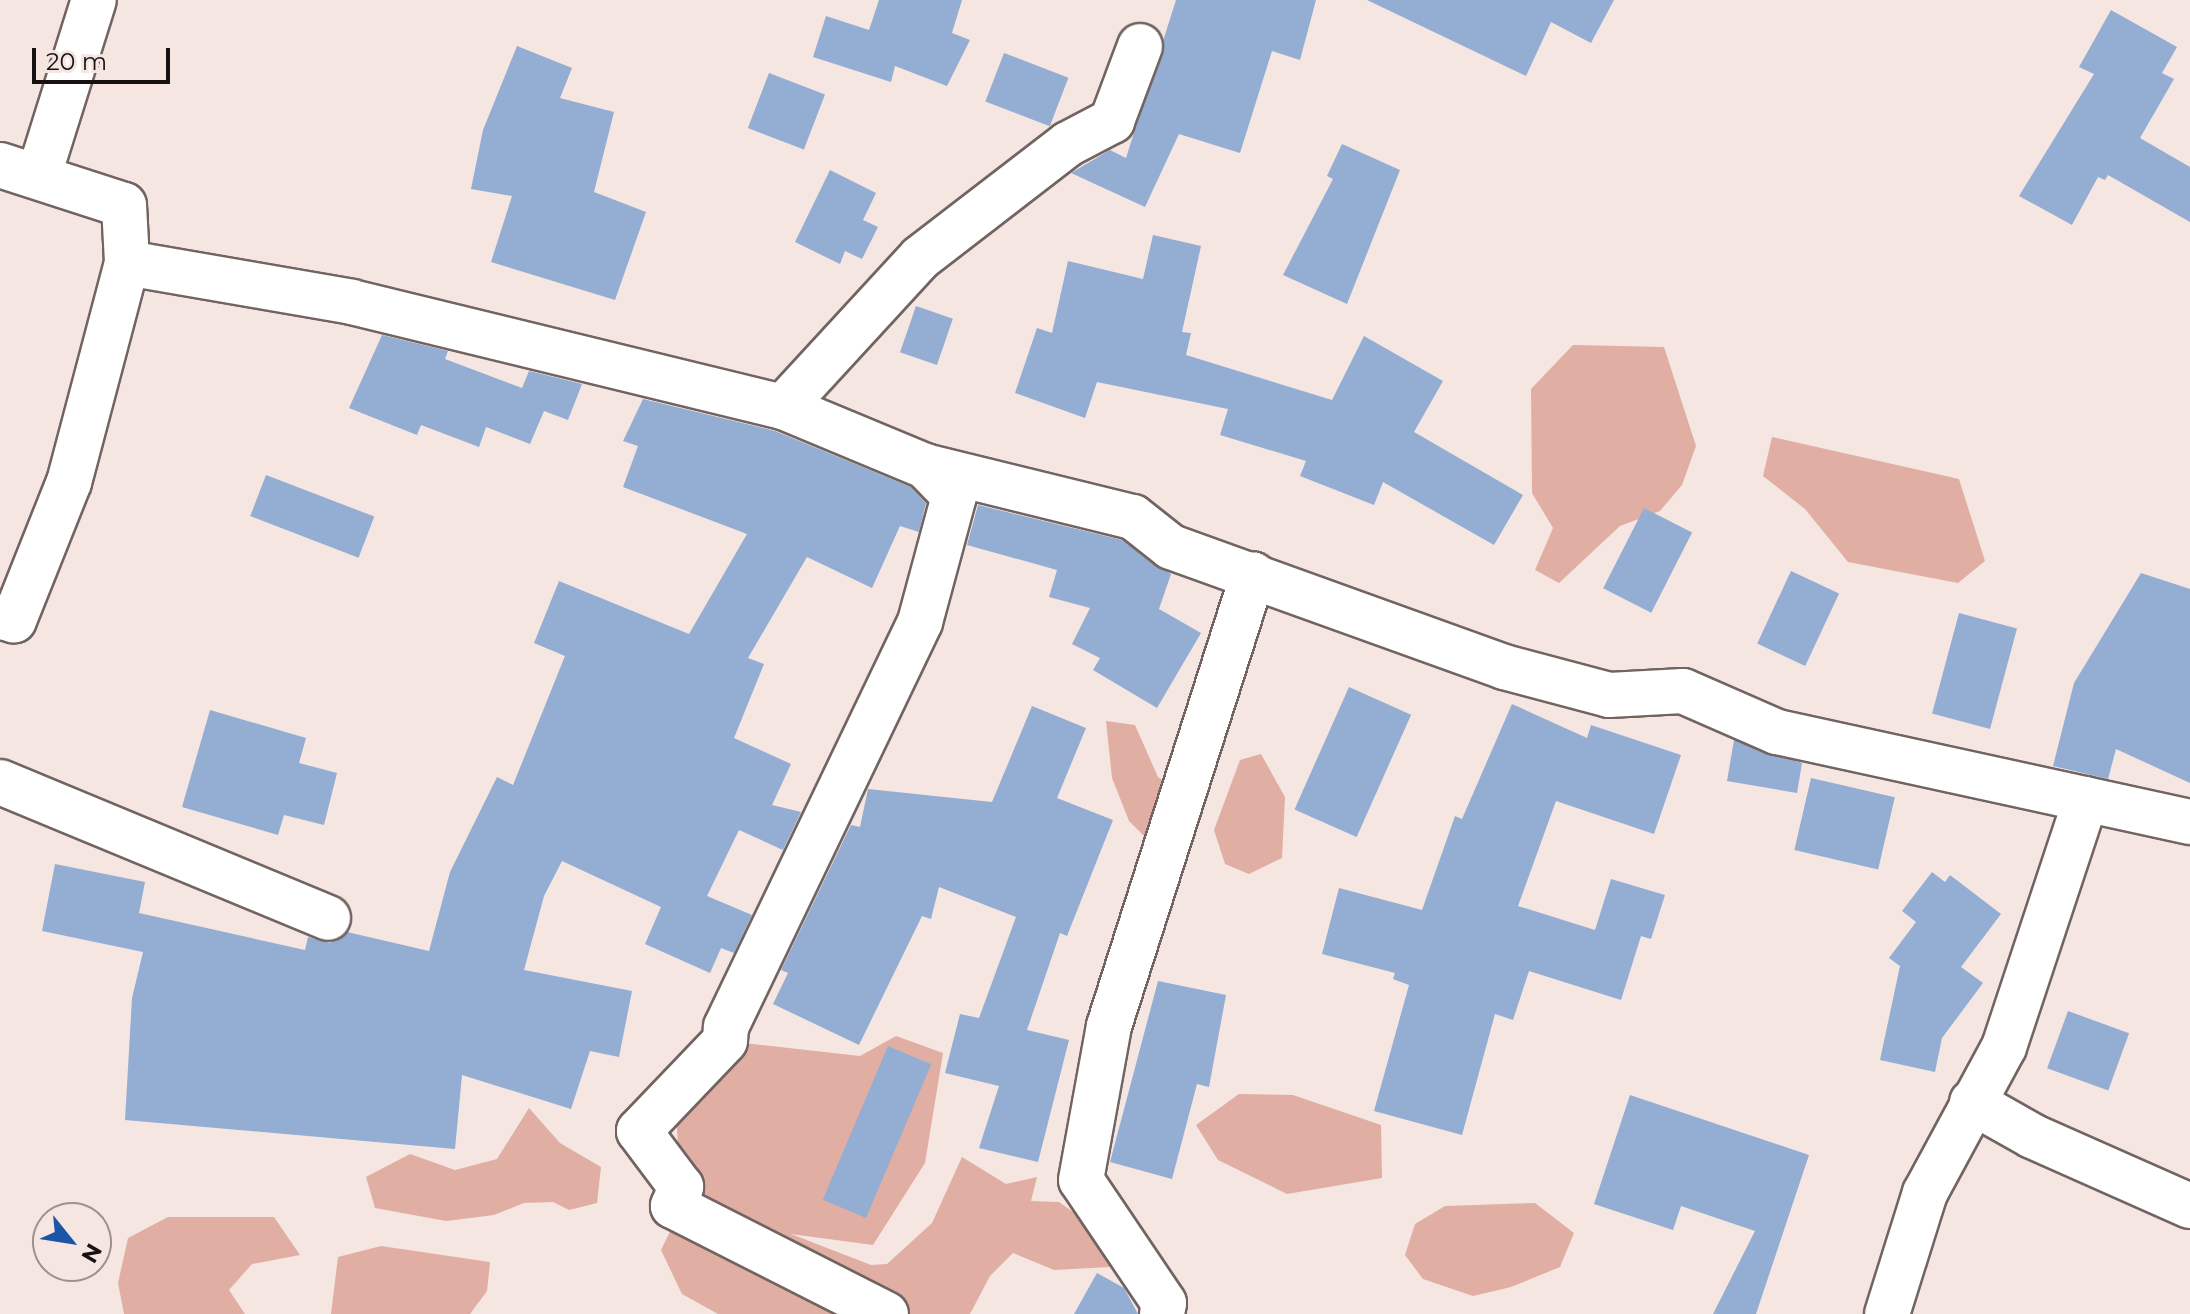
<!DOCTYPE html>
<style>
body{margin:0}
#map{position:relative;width:2190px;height:1314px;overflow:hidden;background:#f5e6e2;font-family:Montserrat,sans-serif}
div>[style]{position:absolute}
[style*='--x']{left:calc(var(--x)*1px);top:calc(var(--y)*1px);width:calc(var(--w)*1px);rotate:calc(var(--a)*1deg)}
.forest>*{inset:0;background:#e1aea3}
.building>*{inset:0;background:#93add3;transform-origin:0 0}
.roads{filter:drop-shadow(2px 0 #716461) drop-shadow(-2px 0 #716461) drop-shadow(0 2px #716461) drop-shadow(0 -2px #716461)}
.minor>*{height:44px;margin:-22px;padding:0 22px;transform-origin:22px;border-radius:22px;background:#fff}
span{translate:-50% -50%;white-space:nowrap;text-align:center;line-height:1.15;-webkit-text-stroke:6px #f5e6e2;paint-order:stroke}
.north{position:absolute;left:32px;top:1202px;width:80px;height:80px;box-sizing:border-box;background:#f5e6e2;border:2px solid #9c918e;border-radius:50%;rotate:120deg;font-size:22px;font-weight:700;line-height:32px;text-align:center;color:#171211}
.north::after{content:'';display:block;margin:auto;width:28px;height:36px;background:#1a55a7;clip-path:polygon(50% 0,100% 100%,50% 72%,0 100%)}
.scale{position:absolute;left:32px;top:48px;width:138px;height:36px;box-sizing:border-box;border:4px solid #171211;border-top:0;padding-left:10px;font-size:24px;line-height:28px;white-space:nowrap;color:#171211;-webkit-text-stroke:6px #f5e6e2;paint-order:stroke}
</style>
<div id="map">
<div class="forest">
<div style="clip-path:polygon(1573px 345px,1664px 347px,1696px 446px,1682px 485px,1660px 511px,1620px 526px,1559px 583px,1535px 570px,1553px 528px,1532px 493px,1531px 389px)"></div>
<div style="clip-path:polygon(1772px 437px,1959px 479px,1985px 561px,1958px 583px,1848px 562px,1805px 509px,1763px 476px)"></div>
<div style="clip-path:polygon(1106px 721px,1135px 725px,1158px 777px,1187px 797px,1172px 837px,1146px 838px,1129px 821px,1112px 778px)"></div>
<div style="clip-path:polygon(1261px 754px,1285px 797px,1282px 858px,1249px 874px,1225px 864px,1214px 830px,1240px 760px)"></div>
<div style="clip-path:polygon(896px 1036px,943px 1053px,925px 1163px,873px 1245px,791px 1234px,871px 1265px,887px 1264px,932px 1223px,962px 1157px,1006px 1184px,1037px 1177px,1031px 1201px,1059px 1202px,1114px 1241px,1129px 1266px,1054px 1270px,1013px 1253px,990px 1276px,970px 1314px,718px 1314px,682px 1294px,661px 1250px,681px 1209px,676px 1108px,725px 1041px,860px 1056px)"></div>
<div style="clip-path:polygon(1239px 1094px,1293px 1095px,1381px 1125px,1382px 1178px,1287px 1194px,1218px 1160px,1196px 1125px)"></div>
<div style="clip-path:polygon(529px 1108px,560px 1143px,601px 1167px,597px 1203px,569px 1210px,553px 1202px,524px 1203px,494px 1215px,446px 1221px,375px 1208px,366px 1177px,410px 1154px,455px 1170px,497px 1159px)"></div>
<div style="clip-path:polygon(1535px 1203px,1574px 1233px,1560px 1267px,1511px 1287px,1473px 1296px,1423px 1279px,1405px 1255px,1415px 1224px,1445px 1206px)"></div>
<div style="clip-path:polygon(168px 1217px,274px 1217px,300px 1255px,252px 1264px,229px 1290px,245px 1314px,124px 1314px,118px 1283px,128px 1238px)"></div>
<div style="clip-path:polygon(381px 1246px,490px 1262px,487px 1291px,470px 1314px,331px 1314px,338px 1257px)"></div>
</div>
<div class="building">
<div style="clip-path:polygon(879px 0,962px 0,952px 33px,970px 40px,947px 86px,895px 66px,891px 82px,813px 57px,826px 16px,869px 30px)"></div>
<div style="clip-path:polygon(1176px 0,1316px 0,1300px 60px,1272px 51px,1240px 153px,1179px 134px,1145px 207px,1071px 173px,1110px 150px,1126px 158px)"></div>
<div style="clip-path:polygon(1367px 0,1614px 0,1591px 43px,1551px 22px,1526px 76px)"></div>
<div style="clip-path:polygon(2111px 10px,2177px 47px,2162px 73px,2174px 79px,2140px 138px,2190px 167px,2190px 222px,2108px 175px,2105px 180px,2098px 177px,2072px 225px,2019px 196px,2094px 74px,2079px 67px)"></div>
<div style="clip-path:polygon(517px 46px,572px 68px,560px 98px,614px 112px,594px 192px,646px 212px,615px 300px,491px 262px,512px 196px,471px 189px,483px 130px)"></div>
<div style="left:1004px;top:53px;width:69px;height:52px;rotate:21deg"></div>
<div style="left:769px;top:73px;width:60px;height:59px;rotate:21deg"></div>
<div style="clip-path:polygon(1342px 144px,1400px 170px,1347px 304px,1283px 275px,1333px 179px,1327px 176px)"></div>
<div style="clip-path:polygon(830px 170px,876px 193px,863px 220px,878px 227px,862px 259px,845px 251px,840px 264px,795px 242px)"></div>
<div style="clip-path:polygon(1153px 235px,1201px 246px,1182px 332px,1191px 333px,1186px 355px,1332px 400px,1364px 336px,1443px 381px,1414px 432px,1523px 495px,1494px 545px,1383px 482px,1374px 505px,1300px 476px,1306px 461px,1220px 435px,1228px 409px,1097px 382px,1085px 418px,1015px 393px,1037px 328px,1052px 333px,1068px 261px,1143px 279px)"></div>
<div style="left:916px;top:306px;width:39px;height:49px;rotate:19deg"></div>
<div style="clip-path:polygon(382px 335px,448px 351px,445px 359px,522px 388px,529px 371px,582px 384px,568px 420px,544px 411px,530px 444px,486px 427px,479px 447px,421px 425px,417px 435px,349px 408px)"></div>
<div style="clip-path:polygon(643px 399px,775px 431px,911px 487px,926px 503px,919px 532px,900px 526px,872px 588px,807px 557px,748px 658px,764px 664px,734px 738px,791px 764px,772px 805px,801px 812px,783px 850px,739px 830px,707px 896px,752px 915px,734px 953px,721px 948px,710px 973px,645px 944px,661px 907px,562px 861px,544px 896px,524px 970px,632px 991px,619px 1057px,590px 1051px,571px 1109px,462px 1075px,455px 1149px,125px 1120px,132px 998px,143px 952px,42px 931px,55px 864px,145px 882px,139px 913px,305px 950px,308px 937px,330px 943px,347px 932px,429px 951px,450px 872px,497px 777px,513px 785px,565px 656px,534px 643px,559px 581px,689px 634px,747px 534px,623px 487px,638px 446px,623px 441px)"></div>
<div style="left:266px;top:475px;width:116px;height:44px;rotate:21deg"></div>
<div style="clip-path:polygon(978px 505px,1122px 540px,1171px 574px,1159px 609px,1201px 633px,1157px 708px,1093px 670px,1100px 658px,1072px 644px,1090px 608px,1049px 597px,1057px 570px,967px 545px)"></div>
<div style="left:1644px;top:508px;width:54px;height:90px;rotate:27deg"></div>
<div style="left:1791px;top:571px;width:53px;height:80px;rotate:25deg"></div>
<div style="clip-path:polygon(2141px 573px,2190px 589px,2190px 783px,2116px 749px,2108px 779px,2053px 766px,2074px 683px)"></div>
<div style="left:1959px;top:613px;width:60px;height:104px;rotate:15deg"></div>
<div style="left:1349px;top:687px;width:68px;height:134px;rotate:24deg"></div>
<div style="clip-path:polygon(1512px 704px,1587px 738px,1591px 725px,1681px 755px,1654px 834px,1556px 801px,1518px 906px,1595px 930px,1611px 879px,1665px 895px,1651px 939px,1641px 936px,1621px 1000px,1529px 971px,1513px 1020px,1495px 1014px,1462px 1135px,1374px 1111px,1409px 985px,1393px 979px,1395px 973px,1322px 954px,1339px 888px,1422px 910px,1455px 816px,1462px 819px)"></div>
<div style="clip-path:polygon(1032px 706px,1086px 728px,1057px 798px,1113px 820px,1067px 936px,1060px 933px,1027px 1030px,1069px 1040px,1038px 1162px,979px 1148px,999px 1086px,945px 1073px,960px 1014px,979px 1018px,1016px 917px,939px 887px,931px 919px,922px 916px,859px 1045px,773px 1004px,788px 973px,781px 970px,851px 825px,860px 827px,868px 789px,992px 802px)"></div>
<div style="clip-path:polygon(210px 710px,306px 738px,299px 763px,337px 773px,324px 825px,284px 815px,278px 835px,182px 807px)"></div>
<div style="clip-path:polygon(1734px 740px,1802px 763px,1797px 793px,1727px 781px)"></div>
<div style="left:1811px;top:778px;width:86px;height:74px;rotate:13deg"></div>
<div style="clip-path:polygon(1932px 872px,1945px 882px,1950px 875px,2001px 914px,1961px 967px,1983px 983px,1942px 1038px,1935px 1072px,1880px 1060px,1900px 966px,1889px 958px,1916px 922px,1902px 911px)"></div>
<div style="clip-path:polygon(1158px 981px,1226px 995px,1209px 1087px,1197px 1084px,1172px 1179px,1110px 1162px)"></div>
<div style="left:2068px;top:1011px;width:65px;height:61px;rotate:20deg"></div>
<div style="left:888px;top:1046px;width:47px;height:167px;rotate:23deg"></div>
<div style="clip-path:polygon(1630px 1095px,1809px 1155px,1756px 1314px,1713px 1314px,1755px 1231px,1681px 1206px,1673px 1230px,1594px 1204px)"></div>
<div style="clip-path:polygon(1097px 1273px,1124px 1288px,1138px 1314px,1074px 1314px)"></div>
</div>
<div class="roads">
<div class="minor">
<div style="--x:0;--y:165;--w:130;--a:17.9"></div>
<div style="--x:124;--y:205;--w:58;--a:87"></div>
<div style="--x:127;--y:263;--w:227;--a:104.8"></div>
<div style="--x:69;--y:482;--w:149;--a:111.7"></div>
<div style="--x:14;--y:620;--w:14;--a:-168"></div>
<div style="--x:39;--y:175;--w:183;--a:-72.6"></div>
<div style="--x:127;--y:263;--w:228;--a:9.8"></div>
<div style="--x:352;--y:302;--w:444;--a:13.7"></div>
<div style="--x:783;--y:407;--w:154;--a:22.6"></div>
<div style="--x:925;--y:466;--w:214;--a:13.8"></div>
<div style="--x:1133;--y:517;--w:48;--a:38.3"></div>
<div style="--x:1171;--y:547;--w:354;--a:19.8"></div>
<div style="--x:1504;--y:667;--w:109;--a:14.9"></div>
<div style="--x:1609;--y:695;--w:74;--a:-3.1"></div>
<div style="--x:1683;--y:691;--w:103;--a:23.6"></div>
<div style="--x:1777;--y:732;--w:423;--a:12.3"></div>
<div style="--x:783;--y:407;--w:202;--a:-47.4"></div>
<div style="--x:920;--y:258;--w:187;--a:-37.6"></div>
<div style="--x:1068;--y:144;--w:50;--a:-27.6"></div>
<div style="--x:1112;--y:121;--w:80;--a:-69.5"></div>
<div style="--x:0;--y:782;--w:355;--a:22.5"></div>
<div style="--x:1972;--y:1102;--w:69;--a:29.5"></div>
<div style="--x:2032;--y:1136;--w:173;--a:23.9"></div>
<div style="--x:886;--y:1314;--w:239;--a:-153.1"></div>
<div style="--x:673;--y:1206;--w:21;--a:-67"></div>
<div style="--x:681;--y:1187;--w:70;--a:-126.9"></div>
<div style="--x:639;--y:1131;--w:124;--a:-46.3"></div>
<div style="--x:725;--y:1041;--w:14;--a:-86"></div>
<div style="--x:726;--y:1027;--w:449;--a:-64.4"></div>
<div style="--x:920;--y:622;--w:131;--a:-74.9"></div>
<div style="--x:954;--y:496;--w:42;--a:-134"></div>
<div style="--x:1162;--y:1314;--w:11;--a:-80"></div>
<div style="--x:1164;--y:1303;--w:148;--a:-124"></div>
<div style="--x:1081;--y:1180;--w:157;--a:-79.7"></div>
<div style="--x:1109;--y:1026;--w:474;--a:-72.3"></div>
<div style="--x:1887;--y:1314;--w:127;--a:-72.6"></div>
<div style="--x:1925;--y:1193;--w:166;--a:-61.6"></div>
<div style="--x:2004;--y:1047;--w:261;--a:-71.7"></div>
</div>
</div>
<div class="north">N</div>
<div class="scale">20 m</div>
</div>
